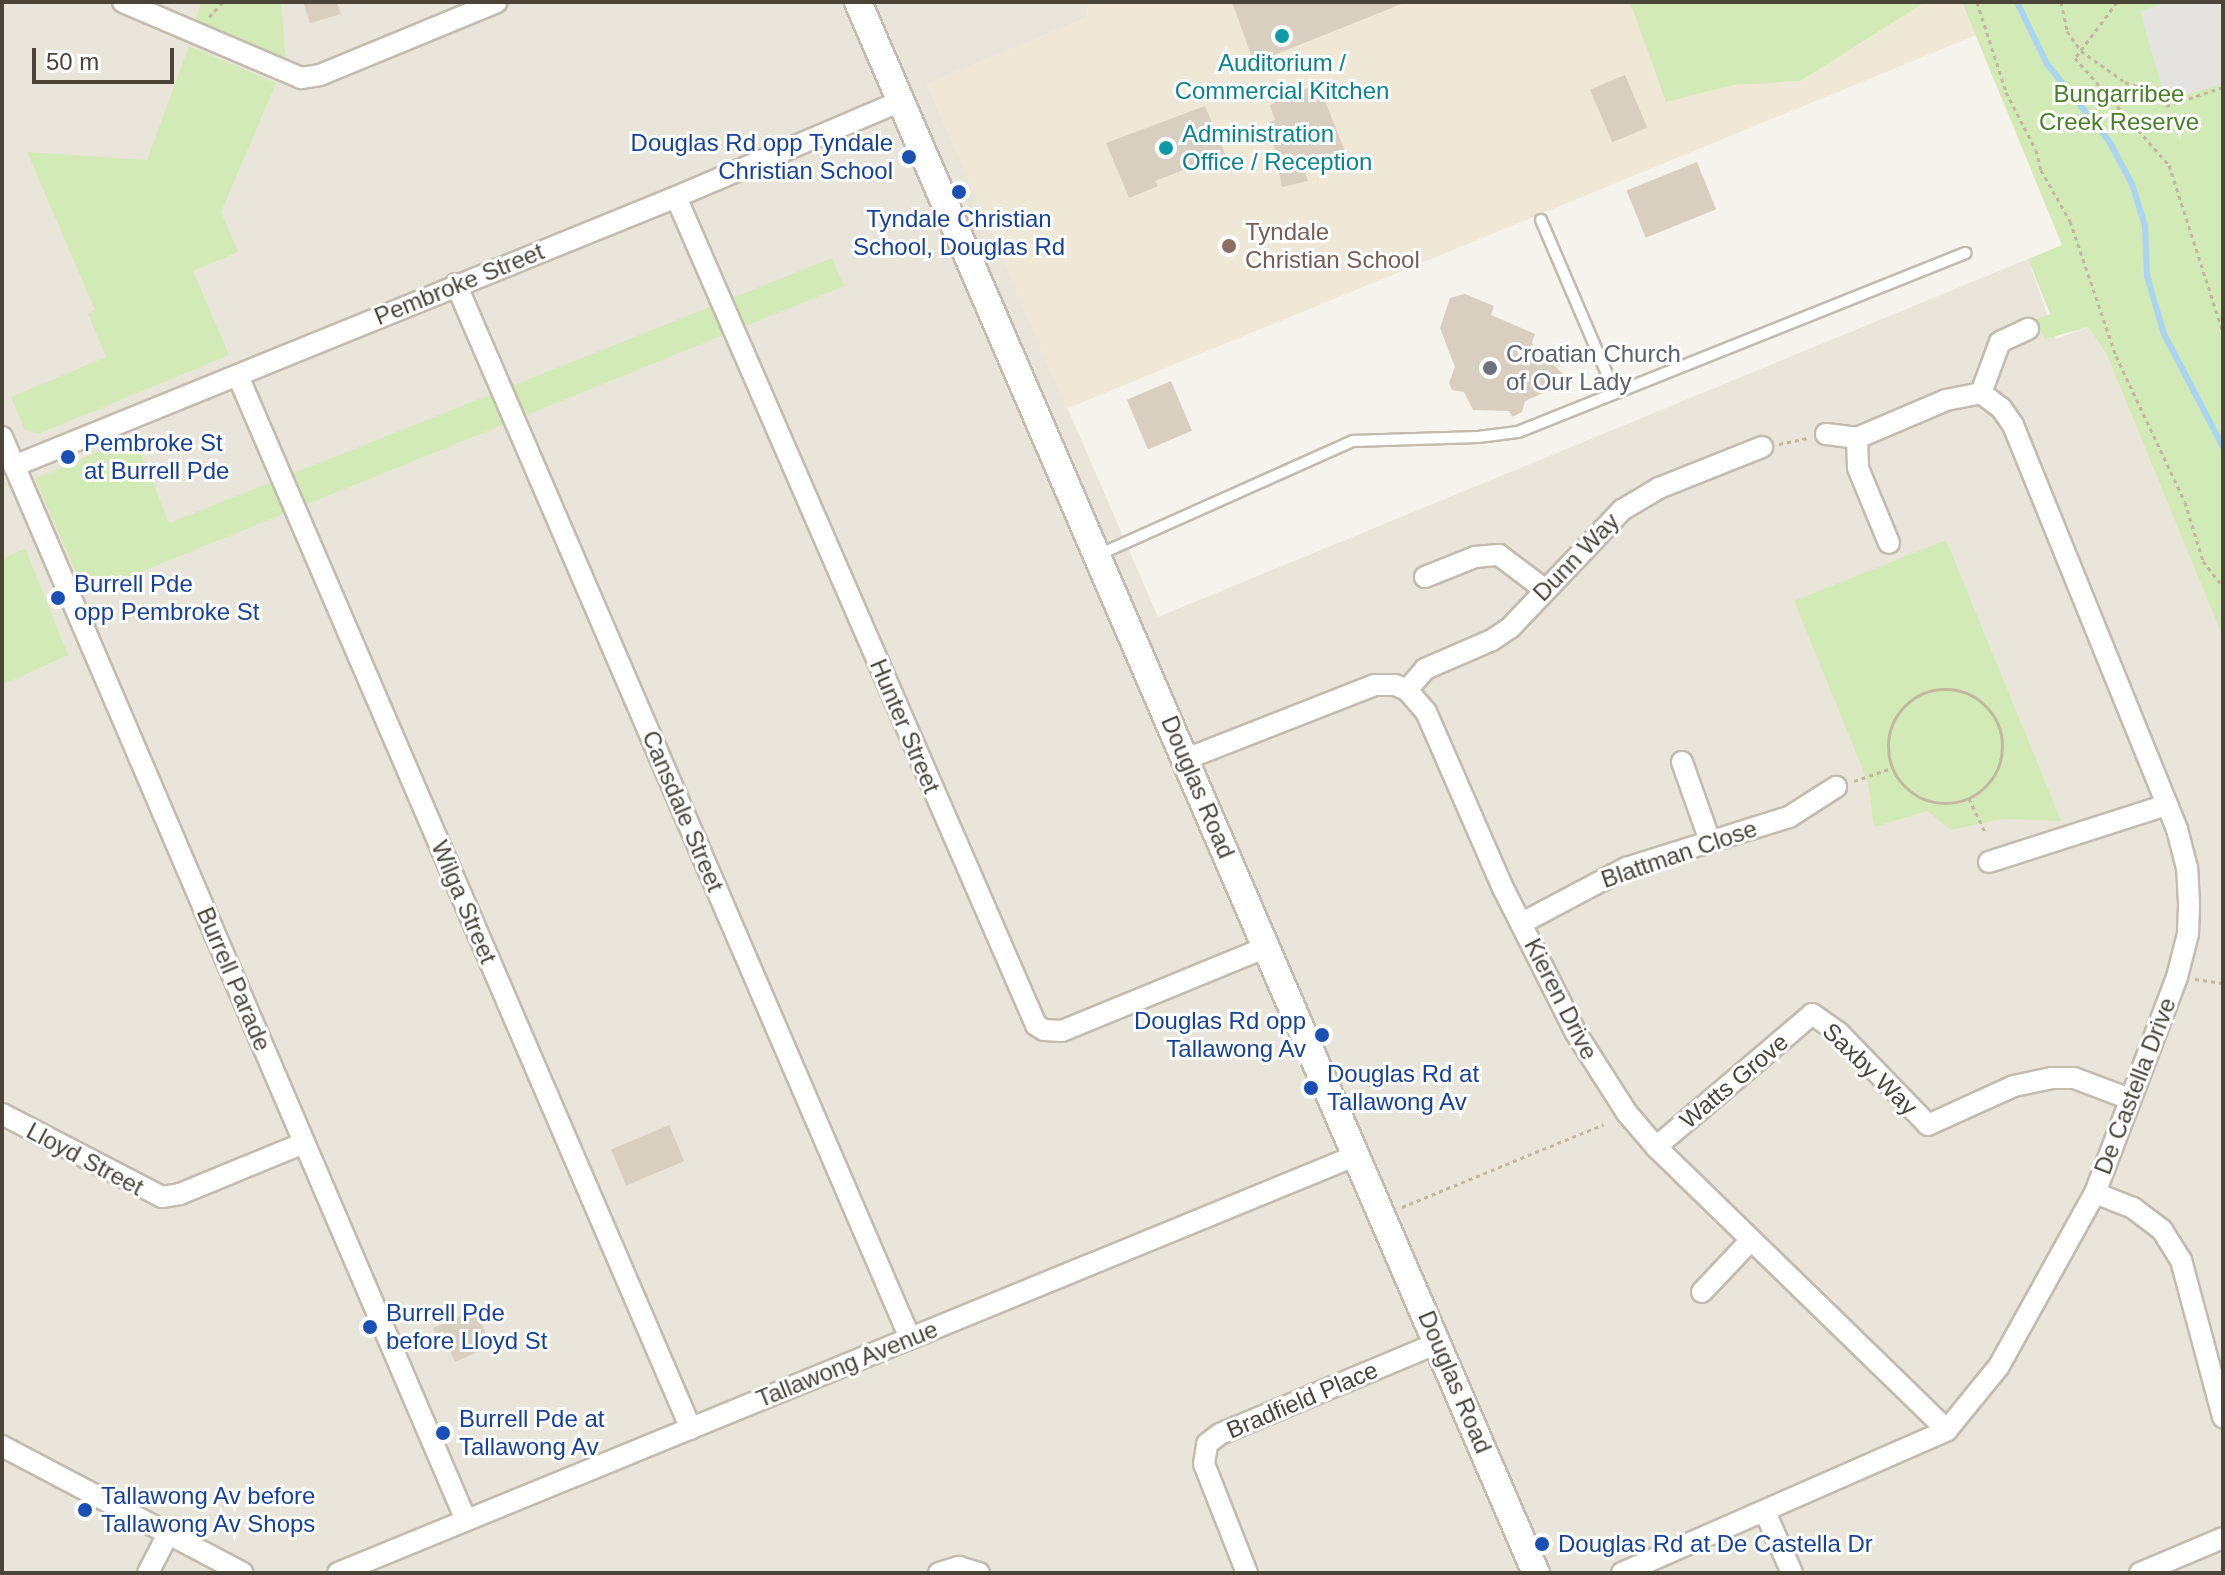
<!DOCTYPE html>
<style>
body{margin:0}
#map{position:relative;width:2225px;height:1575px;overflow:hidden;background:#f6f3ec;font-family:Arial,sans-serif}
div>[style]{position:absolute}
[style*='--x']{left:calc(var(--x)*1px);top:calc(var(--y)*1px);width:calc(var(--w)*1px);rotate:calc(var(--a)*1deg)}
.residential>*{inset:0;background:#eae5da}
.education>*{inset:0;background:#efe8d6}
.green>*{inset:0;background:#d2eab5}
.parking>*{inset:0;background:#e5e3e0}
.stream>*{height:6px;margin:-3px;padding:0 3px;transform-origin:3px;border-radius:3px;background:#a9d4f2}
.building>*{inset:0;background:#d8cfc1;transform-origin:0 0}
.path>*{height:3px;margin-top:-1.5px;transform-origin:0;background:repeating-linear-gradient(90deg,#c4b79f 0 4px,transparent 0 8px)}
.path>.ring{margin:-1.5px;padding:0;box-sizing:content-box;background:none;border:3px solid #c4b79f;border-radius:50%}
.roads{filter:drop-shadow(2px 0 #c2bbae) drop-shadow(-2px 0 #c2bbae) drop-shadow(0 2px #c2bbae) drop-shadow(0 -2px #c2bbae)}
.service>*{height:10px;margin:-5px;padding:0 5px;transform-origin:5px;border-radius:5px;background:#fff}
.minor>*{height:20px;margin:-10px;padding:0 10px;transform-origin:10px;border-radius:10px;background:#fff}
.tertiary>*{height:26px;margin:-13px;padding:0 13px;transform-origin:13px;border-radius:13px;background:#fff}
.dots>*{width:22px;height:22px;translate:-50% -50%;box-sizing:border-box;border:4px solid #fff;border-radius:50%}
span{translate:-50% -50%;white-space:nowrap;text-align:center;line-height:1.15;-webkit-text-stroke:6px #fff;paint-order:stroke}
.culture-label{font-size:24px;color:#0d838f}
.left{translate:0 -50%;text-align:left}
.park-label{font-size:24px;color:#4a7f2a}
.transit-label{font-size:24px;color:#164399}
.right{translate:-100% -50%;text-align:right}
.education-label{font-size:24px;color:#785e54}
.street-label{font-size:24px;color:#4b4439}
.worship-label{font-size:24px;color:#5b616d}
.frame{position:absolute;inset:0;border:4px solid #4b4439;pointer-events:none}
.scale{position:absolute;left:32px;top:48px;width:142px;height:36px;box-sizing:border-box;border:4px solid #4b4439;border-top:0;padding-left:10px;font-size:24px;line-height:28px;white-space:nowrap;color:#4b4439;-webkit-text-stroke:6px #fff;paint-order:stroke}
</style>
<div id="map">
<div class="residential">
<div style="clip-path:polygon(2px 2px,1089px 2px,1086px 18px,927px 84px,1158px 617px,2028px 259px,2056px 339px,2088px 327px,2106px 353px,2223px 638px,2223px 1573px,2px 1573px)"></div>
</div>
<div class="education">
<div style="clip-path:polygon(1089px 2px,1962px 2px,1976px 35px,1066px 409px,927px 84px,1086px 18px)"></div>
</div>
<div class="green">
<div style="clip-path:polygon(201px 2px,281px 2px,286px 63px,194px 25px)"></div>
<div style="clip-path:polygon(1630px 2px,1925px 2px,1800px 81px,1733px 85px,1666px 102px)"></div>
<div style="clip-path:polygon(1962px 2px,2223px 2px,2223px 638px,2106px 353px,2088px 327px,2045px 339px,2035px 320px,2050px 314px,2028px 259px,2062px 245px)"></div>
<div style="clip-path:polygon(189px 46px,276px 83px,221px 212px,238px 252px,193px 271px,229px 355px,38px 434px,25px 430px,11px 397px,106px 357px,88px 314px,95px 310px,27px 152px,147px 160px)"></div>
<div style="clip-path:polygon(832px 258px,844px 286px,86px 594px,35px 479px,134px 436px,169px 523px)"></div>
<div style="clip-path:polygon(1946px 540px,2055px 806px,2061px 821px,2001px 819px,1951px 830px,1927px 811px,1874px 827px,1868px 782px,1794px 601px)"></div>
<div style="clip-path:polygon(25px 548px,68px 655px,2px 685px,2px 559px)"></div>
</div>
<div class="parking">
<div style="clip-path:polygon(2167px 2px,2223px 2px,2223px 83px,2166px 102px,2140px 11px)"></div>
</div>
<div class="stream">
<div style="--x:2017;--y:2;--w:69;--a:64.2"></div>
<div style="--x:2047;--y:64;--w:99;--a:51.2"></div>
<div style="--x:2109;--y:141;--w:49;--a:61.9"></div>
<div style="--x:2132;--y:184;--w:44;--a:72.8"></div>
<div style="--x:2145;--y:226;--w:50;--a:87.7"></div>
<div style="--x:2147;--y:276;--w:60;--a:73.7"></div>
<div style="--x:2164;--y:334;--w:127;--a:62.4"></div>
</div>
<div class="building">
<div style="clip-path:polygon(303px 2px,337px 2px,341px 14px,310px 23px)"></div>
<div style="clip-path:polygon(1232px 2px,1404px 2px,1404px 3px,1254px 63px)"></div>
<div style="left:1625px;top:75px;width:57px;height:38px;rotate:67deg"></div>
<div style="clip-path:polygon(1318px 83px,1346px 154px,1305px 172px,1308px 181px,1282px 187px,1270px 122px,1275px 120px,1270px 105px)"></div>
<div style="clip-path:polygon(1205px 106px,1225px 154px,1155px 181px,1158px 186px,1129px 198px,1106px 143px)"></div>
<div style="left:1697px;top:162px;width:51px;height:76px;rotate:68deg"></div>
<div style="clip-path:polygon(1465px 294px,1494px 306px,1491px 315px,1535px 334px,1532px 343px,1570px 381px,1525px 401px,1522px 412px,1512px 417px,1509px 411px,1473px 410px,1464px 392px,1452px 390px,1449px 383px,1455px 367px,1440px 328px,1450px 298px)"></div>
<div style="left:1171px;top:381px;width:54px;height:48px;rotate:67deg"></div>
<div style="left:669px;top:1125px;width:39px;height:63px;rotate:67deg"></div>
<div style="clip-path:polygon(475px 1310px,491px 1346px,455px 1362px,449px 1349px,444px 1352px,433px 1328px)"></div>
</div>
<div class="path">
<div style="--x:1977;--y:2;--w:95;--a:72.1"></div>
<div style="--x:2006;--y:92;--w:65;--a:62.7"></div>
<div style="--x:2036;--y:150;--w:21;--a:76"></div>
<div style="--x:2041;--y:170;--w:59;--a:60.4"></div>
<div style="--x:2070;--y:221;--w:143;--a:71.2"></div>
<div style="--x:2116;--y:356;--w:161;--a:64.7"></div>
<div style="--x:2185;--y:502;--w:62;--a:73"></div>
<div style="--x:2203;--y:561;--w:33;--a:52"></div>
<div style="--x:2061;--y:2;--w:30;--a:78"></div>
<div style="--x:2067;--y:31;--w:24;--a:55"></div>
<div style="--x:2081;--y:51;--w:54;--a:35.2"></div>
<div style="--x:2125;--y:82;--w:23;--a:20"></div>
<div style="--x:2147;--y:90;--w:13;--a:0"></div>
<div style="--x:2160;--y:90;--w:17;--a:69"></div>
<div style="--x:2166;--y:106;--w:60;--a:-18.4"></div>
<div style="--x:2117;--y:2;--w:70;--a:126.9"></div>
<div style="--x:2075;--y:58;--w:142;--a:48.7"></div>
<div style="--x:2169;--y:165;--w:176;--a:72.1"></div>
<div style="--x:209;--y:17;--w:21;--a:-47"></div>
<div style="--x:1779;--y:444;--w:29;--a:-12"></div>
<div class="ring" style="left:1888px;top:689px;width:111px;height:111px"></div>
<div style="--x:1854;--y:781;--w:40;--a:-18.9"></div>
<div style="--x:1969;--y:798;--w:38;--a:65"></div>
<div style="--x:2195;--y:979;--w:28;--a:8"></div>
<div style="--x:1402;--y:1207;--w:218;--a:-22.3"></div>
</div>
<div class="roads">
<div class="service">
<div style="--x:1541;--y:220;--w:188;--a:66.8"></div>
<div style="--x:1098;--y:555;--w:279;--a:-24.1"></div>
<div style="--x:1353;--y:441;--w:125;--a:-1.8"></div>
<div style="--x:1478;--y:437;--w:40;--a:-7.1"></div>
<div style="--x:1518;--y:432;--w:482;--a:-21.8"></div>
</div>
<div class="minor">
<div style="--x:123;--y:2;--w:194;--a:23.1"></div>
<div style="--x:301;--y:78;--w:19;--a:-9"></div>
<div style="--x:320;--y:75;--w:191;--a:-22.4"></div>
<div style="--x:676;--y:197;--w:903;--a:66.5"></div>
<div style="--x:1036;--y:1025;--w:9;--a:32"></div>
<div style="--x:1044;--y:1030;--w:18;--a:3"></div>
<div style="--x:1062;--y:1031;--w:222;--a:-22.3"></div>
<div style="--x:456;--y:284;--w:1148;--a:66.7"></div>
<div style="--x:238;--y:376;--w:1146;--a:66.72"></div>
<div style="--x:1981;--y:393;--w:54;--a:-69.6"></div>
<div style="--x:2000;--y:342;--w:31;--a:-25"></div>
<div style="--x:1826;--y:434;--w:31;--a:7"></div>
<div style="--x:1857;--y:438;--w:97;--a:-23.1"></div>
<div style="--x:1946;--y:400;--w:36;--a:-11"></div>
<div style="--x:2;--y:437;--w:1178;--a:66.81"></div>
<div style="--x:1857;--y:438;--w:30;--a:88"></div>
<div style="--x:1858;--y:468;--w:81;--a:67.5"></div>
<div style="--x:14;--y:466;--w:715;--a:-22.11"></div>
<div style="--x:676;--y:197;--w:247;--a:-23.1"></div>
<div style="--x:1425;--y:577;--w:54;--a:-21.8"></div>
<div style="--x:1475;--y:557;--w:24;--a:-5"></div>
<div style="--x:1499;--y:555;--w:56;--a:37.1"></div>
<div style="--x:1407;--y:690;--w:28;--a:-49"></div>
<div style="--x:1425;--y:669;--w:73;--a:-23.4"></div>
<div style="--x:1492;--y:640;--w:22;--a:-34"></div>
<div style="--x:1510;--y:628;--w:163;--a:-46.5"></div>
<div style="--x:1622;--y:510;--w:43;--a:-30.7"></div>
<div style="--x:1659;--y:488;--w:111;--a:-21.7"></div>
<div style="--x:1186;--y:759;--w:203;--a:-21.4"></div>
<div style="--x:1375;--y:685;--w:20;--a:0"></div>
<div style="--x:1395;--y:685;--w:13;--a:23"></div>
<div style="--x:1407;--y:690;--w:29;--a:49"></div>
<div style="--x:1426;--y:712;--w:192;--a:66.4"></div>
<div style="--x:1503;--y:888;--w:162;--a:63.3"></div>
<div style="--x:1576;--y:1033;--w:95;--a:57.5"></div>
<div style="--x:1627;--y:1113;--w:45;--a:49.5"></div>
<div style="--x:1656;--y:1147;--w:406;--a:44.2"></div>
<div style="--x:1682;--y:762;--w:84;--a:70.5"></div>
<div style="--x:1989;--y:862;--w:187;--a:-17.8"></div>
<div style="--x:1522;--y:923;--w:118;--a:-27.9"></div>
<div style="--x:1626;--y:868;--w:171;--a:-17.4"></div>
<div style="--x:1789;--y:817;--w:56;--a:-32.6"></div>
<div style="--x:2;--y:1114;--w:180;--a:27.4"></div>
<div style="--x:162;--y:1197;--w:18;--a:-9"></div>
<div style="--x:180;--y:1194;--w:134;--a:-22.4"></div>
<div style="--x:1656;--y:1147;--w:205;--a:-40.4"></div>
<div style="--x:1812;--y:1014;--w:32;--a:35"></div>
<div style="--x:1838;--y:1032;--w:129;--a:45.9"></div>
<div style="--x:1928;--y:1125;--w:94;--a:-24.4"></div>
<div style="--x:2014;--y:1086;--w:38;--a:-12"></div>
<div style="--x:2051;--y:1078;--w:23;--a:0"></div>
<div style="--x:2074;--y:1078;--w:60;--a:20.6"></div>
<div style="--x:2095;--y:1193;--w:41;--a:21.5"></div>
<div style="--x:2133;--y:1208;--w:36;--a:37"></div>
<div style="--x:2162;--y:1230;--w:36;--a:58"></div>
<div style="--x:2181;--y:1260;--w:163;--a:75"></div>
<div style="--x:1702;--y:1292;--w:71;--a:-46.7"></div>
<div style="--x:2;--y:1446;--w:272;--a:27.8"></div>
<div style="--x:1765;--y:1512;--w:67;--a:66.1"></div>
<div style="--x:148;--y:1573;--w:44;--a:-62.9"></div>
<div style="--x:338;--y:1573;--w:1101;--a:-22.3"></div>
<div style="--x:939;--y:1573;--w:21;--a:-17"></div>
<div style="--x:959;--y:1567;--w:21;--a:17"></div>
<div style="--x:1247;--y:1573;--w:117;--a:-111.5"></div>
<div style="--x:1204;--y:1464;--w:20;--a:-81"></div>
<div style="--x:1207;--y:1444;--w:16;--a:-38"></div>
<div style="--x:1220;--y:1434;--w:236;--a:-22.7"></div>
<div style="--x:1622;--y:1573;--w:355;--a:-23.7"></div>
<div style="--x:1947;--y:1430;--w:82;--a:-50.9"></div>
<div style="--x:1999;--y:1366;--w:198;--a:-61"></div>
<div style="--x:2095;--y:1193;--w:231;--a:-69.2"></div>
<div style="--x:2177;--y:977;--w:44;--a:-75.7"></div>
<div style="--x:2188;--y:934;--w:31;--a:-88"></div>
<div style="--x:2189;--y:903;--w:35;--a:-93"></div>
<div style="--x:2187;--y:868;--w:40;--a:-104.4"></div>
<div style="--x:2177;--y:829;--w:436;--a:-112.1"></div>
<div style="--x:2013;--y:425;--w:21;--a:-125"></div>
<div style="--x:2001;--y:408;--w:25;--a:-143"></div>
<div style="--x:2140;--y:1573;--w:90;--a:-22.9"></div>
</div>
<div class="tertiary">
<div style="--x:858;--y:2;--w:1711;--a:66.66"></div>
</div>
</div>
<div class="dots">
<div style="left:1282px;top:36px;background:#0f9aa8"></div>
<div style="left:1166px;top:148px;background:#0f9aa8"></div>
<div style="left:909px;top:157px;background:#1a4fb4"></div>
<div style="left:959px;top:192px;background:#1a4fb4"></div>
<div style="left:1229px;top:246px;background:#8d6e63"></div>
<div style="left:1490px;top:368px;background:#6b7280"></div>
<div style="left:68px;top:457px;background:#1a4fb4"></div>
<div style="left:58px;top:598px;background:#1a4fb4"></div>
<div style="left:1322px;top:1035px;background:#1a4fb4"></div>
<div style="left:1311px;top:1088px;background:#1a4fb4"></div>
<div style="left:370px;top:1327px;background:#1a4fb4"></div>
<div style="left:443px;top:1433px;background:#1a4fb4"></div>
<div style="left:85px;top:1510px;background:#1a4fb4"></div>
<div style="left:1542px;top:1544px;background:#1a4fb4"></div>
</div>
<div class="culture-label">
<span style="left:1282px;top:77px">Auditorium /<br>Commercial Kitchen</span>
<span class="left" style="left:1182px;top:148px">Administration<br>Office / Reception</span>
</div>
<div class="park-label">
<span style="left:2119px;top:108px">Bungarribee<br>Creek Reserve</span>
</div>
<div class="transit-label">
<span class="right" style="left:893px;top:157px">Douglas Rd opp Tyndale<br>Christian School</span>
<span style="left:959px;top:233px">Tyndale Christian<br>School, Douglas Rd</span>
<span class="left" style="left:84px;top:457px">Pembroke St<br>at Burrell Pde</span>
<span class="left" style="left:74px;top:598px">Burrell Pde<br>opp Pembroke St</span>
<span class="right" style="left:1306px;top:1035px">Douglas Rd opp<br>Tallawong Av</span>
<span class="left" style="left:1327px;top:1088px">Douglas Rd at<br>Tallawong Av</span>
<span class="left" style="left:386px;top:1327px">Burrell Pde<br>before Lloyd St</span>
<span class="left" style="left:459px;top:1433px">Burrell Pde at<br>Tallawong Av</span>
<span class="left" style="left:101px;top:1510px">Tallawong Av before<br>Tallawong Av Shops</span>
<span class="left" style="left:1558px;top:1544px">Douglas Rd at De Castella Dr</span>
</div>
<div class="education-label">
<span class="left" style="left:1245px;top:246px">Tyndale<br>Christian School</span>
</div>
<div class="street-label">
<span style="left:459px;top:284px;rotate:-22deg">Pembroke Street</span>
<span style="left:1576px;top:557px;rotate:-46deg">Dunn Way</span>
<span style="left:905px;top:726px;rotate:67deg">Hunter Street</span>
<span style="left:1198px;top:787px;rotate:67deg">Douglas Road</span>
<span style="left:683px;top:811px;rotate:67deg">Cansdale Street</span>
<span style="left:1679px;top:854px;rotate:-19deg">Blattman Close</span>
<span style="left:464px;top:902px;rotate:67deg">Wilga Street</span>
<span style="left:234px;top:979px;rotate:67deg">Burrell Parade</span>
<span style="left:1561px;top:999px;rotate:63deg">Kieren Drive</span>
<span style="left:1870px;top:1069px;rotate:44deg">Saxby Way</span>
<span style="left:1734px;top:1081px;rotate:-40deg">Watts Grove</span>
<span style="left:2135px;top:1086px;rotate:-69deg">De Castella Drive</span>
<span style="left:85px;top:1159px;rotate:28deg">Lloyd Street</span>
<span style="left:847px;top:1364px;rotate:-22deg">Tallawong Avenue</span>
<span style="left:1455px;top:1382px;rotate:67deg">Douglas Road</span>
<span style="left:1302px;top:1400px;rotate:-23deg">Bradfield Place</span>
</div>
<div class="worship-label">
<span class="left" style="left:1506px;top:368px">Croatian Church<br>of Our Lady</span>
</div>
<div class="frame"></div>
<div class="scale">50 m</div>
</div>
